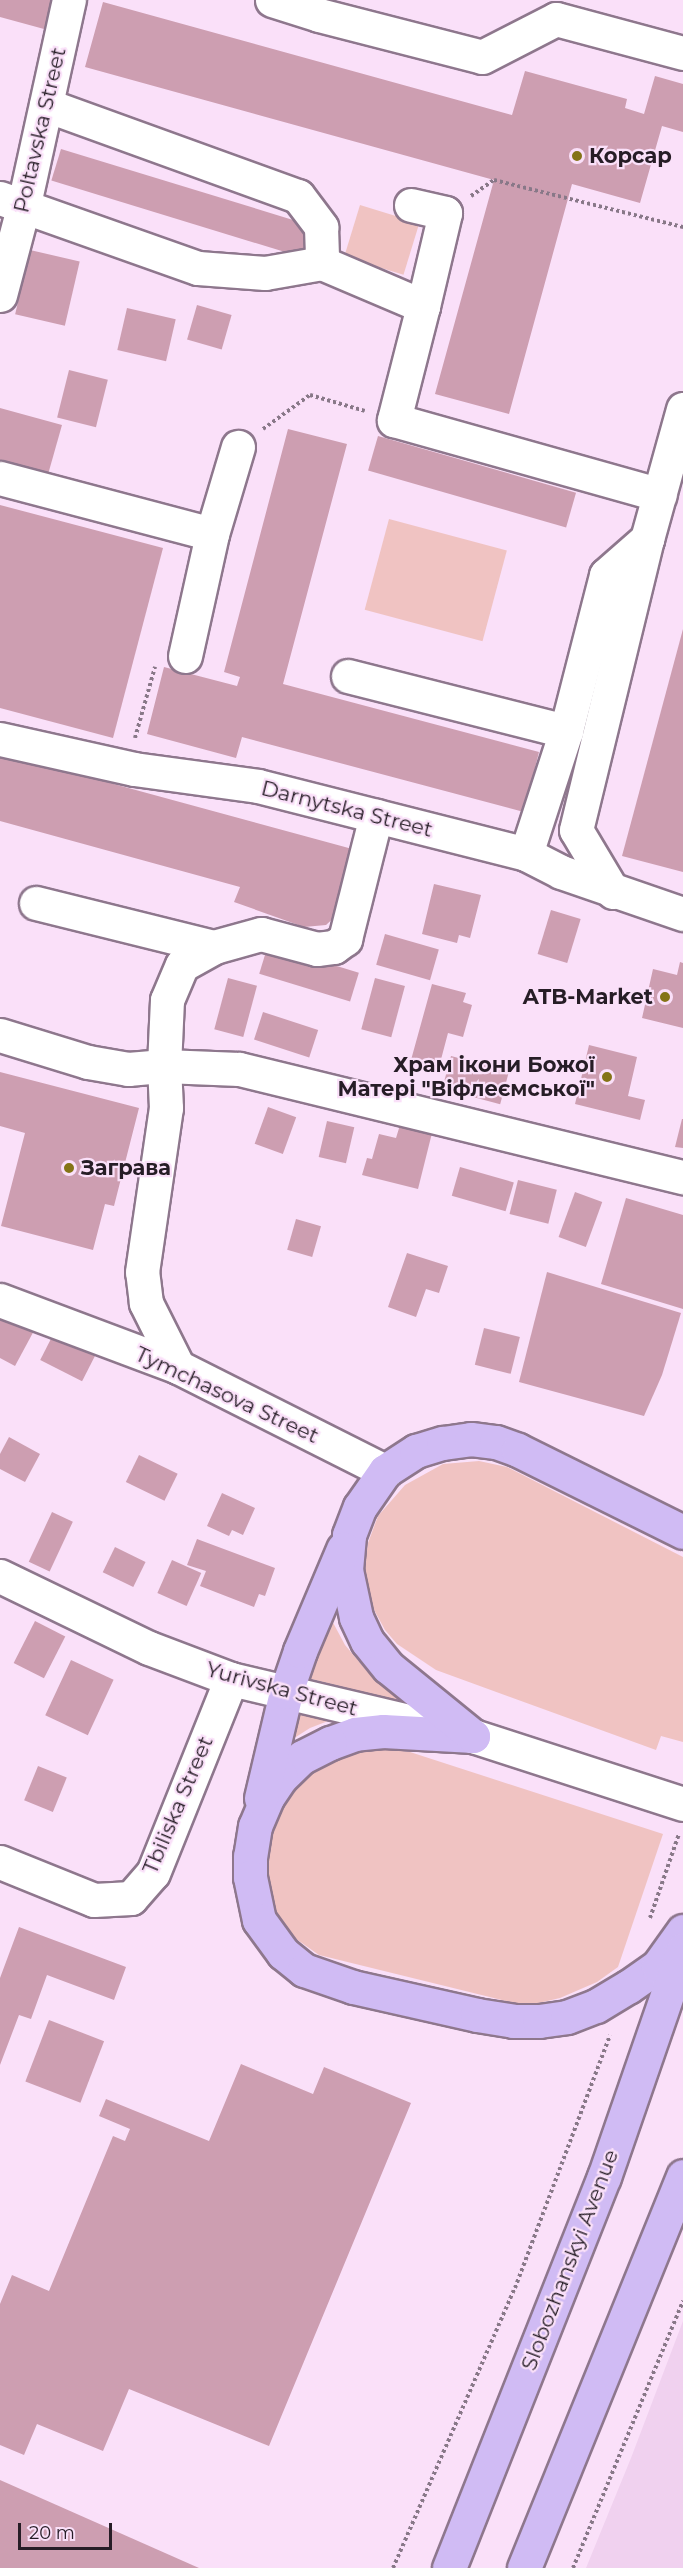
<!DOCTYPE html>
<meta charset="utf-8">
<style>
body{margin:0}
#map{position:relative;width:683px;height:2568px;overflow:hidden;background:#fae0f9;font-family:Montserrat,sans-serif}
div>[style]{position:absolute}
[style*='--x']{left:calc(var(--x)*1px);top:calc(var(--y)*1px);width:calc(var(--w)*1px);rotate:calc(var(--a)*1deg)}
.built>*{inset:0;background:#f0d1ef}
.green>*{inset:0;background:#f0c3c2;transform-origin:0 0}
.building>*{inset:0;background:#cd9eb1;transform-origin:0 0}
.path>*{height:4px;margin-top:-2px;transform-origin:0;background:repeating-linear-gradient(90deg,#887888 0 3px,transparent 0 6px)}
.roads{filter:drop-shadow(2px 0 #8e778d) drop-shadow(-2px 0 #8e778d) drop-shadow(0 2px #8e778d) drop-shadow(0 -2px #8e778d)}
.minor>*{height:33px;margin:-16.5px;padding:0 16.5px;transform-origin:16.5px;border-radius:16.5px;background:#fff}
.major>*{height:33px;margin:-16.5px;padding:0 16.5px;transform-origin:16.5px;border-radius:16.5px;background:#d0bbf4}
.dots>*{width:16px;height:16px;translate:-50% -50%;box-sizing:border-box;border:3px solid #fae0f9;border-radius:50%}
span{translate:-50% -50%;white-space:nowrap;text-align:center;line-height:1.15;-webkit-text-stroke:4.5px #fae0f9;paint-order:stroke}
.street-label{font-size:21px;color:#261d26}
.poi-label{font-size:21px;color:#261d26;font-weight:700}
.left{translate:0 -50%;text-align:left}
.right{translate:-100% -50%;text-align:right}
.scale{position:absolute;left:18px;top:2523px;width:94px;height:27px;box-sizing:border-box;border:3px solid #261d26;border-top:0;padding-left:8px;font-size:18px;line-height:21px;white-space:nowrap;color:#261d26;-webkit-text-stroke:4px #fae0f9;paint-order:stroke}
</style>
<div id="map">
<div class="built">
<div style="clip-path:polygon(683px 2321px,683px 2568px,586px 2568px,631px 2458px)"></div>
</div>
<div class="green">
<div style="left:360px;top:205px;width:62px;height:54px;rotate:17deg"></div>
<div style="left:389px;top:519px;width:122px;height:94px;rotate:15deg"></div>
<div style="clip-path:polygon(479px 1461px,507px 1467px,683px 1557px,683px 1742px,661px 1736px,656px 1750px,436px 1670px,397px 1644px,385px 1630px,366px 1595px,363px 1573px,368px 1543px,378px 1516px,405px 1485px,443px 1464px)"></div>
<div style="clip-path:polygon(330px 1617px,345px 1645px,366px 1670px,403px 1699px,401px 1701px,307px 1678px)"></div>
<div style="clip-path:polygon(298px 1705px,341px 1716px,310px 1728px,288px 1742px)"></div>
<div style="clip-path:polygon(383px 1748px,410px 1752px,663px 1834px,618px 1967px,597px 1982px,560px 1998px,526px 2006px,319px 1955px,292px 1936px,275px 1914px,266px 1892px,267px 1841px,276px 1817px,306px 1775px,326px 1762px,355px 1751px)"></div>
</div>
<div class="building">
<div style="clip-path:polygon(0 0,52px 0,44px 29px,0 17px)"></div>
<div style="clip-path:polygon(103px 2px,512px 115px,525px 71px,627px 99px,625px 108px,644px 114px,655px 76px,683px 84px,683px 132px,662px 126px,640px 203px,572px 184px,509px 414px,435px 394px,494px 180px,85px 67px)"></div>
<div style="left:61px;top:149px;width:263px;height:33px;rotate:17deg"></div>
<div style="left:30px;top:250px;width:51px;height:66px;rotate:13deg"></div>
<div style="left:197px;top:305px;width:36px;height:36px;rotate:16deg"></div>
<div style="left:127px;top:308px;width:50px;height:43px;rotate:13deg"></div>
<div style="left:69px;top:370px;width:40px;height:49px;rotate:14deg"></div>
<div style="clip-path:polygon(0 408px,62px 425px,47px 478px,0 465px)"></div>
<div style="clip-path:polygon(288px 429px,347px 444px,283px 684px,539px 752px,524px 812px,242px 737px,236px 758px,147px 734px,164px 667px,237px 686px,240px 677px,224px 672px)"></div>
<div style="left:378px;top:436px;width:206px;height:36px;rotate:16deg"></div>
<div style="clip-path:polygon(0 505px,163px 548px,113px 738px,0 708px)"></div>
<div style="clip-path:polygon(683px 629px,683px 872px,622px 856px)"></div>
<div style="clip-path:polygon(0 753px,356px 850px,338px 914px,326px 925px,304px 927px,234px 902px,240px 887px,0 821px)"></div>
<div style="clip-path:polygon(434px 884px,481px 895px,470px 938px,459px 935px,457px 943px,422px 934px)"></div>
<div style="left:551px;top:910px;width:31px;height:46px;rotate:17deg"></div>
<div style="left:385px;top:934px;width:56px;height:32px;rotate:16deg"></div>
<div style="left:268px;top:945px;width:95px;height:30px;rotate:17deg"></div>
<div style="clip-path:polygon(680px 962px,683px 963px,683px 1028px,642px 1018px,653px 969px,677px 975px)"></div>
<div style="left:228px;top:978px;width:30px;height:53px;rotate:15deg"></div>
<div style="left:375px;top:978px;width:31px;height:53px;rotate:15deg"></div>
<div style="clip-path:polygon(432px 984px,466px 993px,463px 1002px,472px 1005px,463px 1037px,448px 1033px,439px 1067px,411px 1060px)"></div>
<div style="left:263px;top:1012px;width:58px;height:29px;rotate:18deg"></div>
<div style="clip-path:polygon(589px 1045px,637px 1057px,628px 1096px,645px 1100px,640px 1120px,575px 1104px)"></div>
<div style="left:451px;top:1056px;width:60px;height:34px;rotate:15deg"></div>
<div style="clip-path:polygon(0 1072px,139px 1108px,114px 1206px,105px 1204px,93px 1250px,1px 1226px,25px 1133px,0 1126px)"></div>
<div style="left:268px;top:1107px;width:30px;height:39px;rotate:20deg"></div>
<div style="clip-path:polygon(682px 1119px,683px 1119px,683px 1148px,675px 1147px)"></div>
<div style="left:327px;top:1121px;width:28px;height:37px;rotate:13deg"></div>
<div style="clip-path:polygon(400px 1125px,432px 1133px,418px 1189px,362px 1175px,367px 1158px,372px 1159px,379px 1134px,396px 1138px)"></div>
<div style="left:460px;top:1167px;width:56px;height:30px;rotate:16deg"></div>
<div style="left:518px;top:1180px;width:40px;height:35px;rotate:14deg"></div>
<div style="left:575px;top:1192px;width:29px;height:48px;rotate:20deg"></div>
<div style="clip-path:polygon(626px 1198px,683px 1215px,683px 1309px,601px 1284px)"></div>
<div style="left:296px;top:1219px;width:26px;height:32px;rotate:16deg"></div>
<div style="clip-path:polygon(407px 1253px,448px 1266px,439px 1293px,426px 1289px,416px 1317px,388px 1307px)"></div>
<div style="clip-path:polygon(547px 1272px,681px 1313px,662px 1375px,644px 1416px,519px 1382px)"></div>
<div style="clip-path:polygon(0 1308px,36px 1327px,15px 1366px,0 1358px)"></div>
<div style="left:57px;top:1327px;width:47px;height:37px;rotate:27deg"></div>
<div style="left:484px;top:1328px;width:37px;height:38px;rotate:14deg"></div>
<div style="clip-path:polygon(9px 1437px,40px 1454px,25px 1482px,0 1469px,0 1454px)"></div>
<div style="left:139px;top:1455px;width:43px;height:30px;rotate:26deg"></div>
<div style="clip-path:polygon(222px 1493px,255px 1508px,243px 1535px,232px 1530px,229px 1536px,207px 1526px)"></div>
<div style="left:52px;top:1512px;width:23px;height:55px;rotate:25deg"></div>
<div style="clip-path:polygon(197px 1539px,275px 1568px,265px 1596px,259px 1594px,254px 1607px,200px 1586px,206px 1571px,187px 1565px)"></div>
<div style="left:115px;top:1547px;width:34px;height:28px;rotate:26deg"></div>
<div style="left:172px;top:1560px;width:32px;height:36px;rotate:24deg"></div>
<div style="left:35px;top:1621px;width:34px;height:47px;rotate:27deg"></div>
<div style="left:71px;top:1660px;width:47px;height:61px;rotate:25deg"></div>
<div style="left:38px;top:1766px;width:31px;height:37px;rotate:22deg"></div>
<div style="clip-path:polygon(19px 1927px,126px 1967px,114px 2000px,47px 1975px,31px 2019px,19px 2015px,0 2065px,0 1978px)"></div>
<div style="left:49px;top:2020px;width:59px;height:66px;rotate:21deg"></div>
<div style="clip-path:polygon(241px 2064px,313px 2094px,324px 2067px,411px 2103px,269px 2446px,129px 2389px,103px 2451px,37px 2424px,24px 2455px,0 2445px,0 2304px,12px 2275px,49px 2291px,113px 2136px,125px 2141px,130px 2129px,99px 2116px,106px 2099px,209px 2141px)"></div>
<div style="clip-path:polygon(0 2480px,199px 2568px,0 2568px)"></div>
</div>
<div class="path">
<div style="--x:471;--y:196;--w:28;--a:-35"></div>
<div style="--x:494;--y:180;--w:195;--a:14"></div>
<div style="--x:263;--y:429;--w:58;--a:-35.9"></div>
<div style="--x:310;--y:395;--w:57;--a:16.2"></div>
<div style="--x:135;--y:738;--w:74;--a:-74.3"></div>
<div style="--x:650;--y:1918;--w:89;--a:-71"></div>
<div style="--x:393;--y:2568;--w:305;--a:-66.5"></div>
<div style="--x:515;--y:2288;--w:270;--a:-69.4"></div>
<div style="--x:573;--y:2568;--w:289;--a:-67.6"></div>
</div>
<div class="roads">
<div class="minor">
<div style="--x:272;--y:0;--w:49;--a:17.7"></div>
<div style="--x:319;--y:15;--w:168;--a:14.4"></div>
<div style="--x:482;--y:57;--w:83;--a:-27.2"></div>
<div style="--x:556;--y:19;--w:131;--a:15"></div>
<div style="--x:46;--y:105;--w:268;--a:19.9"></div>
<div style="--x:298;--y:196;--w:39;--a:53"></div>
<div style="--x:321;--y:227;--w:36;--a:88"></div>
<div style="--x:0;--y:198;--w:210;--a:19.5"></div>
<div style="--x:198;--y:268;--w:67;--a:4.3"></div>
<div style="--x:265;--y:273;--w:58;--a:-10"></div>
<div style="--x:322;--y:263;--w:110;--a:23.1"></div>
<div style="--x:423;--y:306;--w:118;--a:104.3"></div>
<div style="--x:394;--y:420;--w:276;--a:15.7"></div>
<div style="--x:411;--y:205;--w:35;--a:13"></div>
<div style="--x:445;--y:213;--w:96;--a:103.3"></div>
<div style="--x:0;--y:295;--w:94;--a:-75.2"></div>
<div style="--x:24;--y:204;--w:209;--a:-77.6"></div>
<div style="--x:0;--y:478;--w:219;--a:14.8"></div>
<div style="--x:185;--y:656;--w:125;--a:-77.5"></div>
<div style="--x:212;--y:534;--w:91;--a:-73.4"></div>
<div style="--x:348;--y:676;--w:225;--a:14.2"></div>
<div style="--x:0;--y:739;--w:137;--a:12.6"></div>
<div style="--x:134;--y:769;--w:125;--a:7.8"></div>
<div style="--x:258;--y:786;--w:276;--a:14.2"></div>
<div style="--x:526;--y:854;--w:39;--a:27"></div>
<div style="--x:561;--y:872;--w:129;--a:19"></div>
<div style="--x:526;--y:854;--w:129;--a:-72"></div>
<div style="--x:566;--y:731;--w:161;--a:-75.6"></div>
<div style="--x:606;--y:575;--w:55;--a:-41.3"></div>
<div style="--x:647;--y:539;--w:135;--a:-74.5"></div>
<div style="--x:613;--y:892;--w:72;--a:-120.8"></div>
<div style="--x:576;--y:830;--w:300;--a:-76.3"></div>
<div style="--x:36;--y:903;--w:183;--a:13.9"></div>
<div style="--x:0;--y:1035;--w:92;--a:17.1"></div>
<div style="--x:88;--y:1062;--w:41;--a:9.9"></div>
<div style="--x:128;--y:1069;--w:36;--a:-5"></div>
<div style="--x:164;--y:1066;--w:75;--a:2.3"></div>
<div style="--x:239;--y:1069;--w:457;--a:13.7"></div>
<div style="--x:0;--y:1300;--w:190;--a:20.6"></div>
<div style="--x:178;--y:1367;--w:232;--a:26.7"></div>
<div style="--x:178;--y:1367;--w:72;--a:-116.6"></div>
<div style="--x:146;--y:1303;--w:31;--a:-97"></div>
<div style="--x:142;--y:1272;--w:166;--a:-81.7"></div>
<div style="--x:166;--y:1108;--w:42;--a:-92.7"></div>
<div style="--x:164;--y:1066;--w:66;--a:-87.4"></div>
<div style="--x:167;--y:1000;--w:38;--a:-67"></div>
<div style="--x:182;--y:965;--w:37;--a:-29"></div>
<div style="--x:214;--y:947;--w:49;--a:-15.5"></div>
<div style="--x:261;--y:934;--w:58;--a:15"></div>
<div style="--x:317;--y:949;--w:17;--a:-7"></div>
<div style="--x:334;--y:947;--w:14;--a:-36"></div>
<div style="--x:345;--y:939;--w:127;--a:-75.9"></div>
<div style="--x:0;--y:1576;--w:165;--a:25.8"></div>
<div style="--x:149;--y:1648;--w:88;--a:20.7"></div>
<div style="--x:231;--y:1679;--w:249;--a:13.3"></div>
<div style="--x:473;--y:1736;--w:221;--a:17.9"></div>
<div style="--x:0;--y:1862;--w:101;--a:22"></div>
<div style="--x:94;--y:1900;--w:37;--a:-3"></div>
<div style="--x:131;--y:1898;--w:33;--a:-49"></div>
<div style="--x:153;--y:1873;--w:209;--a:-68.1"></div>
</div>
<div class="major">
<div style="--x:473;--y:1736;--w:90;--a:-176.8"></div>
<div style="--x:383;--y:1731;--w:28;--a:174"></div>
<div style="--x:355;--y:1734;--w:27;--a:160"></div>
<div style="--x:330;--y:1743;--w:31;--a:153"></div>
<div style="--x:302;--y:1757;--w:29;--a:136"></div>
<div style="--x:281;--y:1777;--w:25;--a:124"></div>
<div style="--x:267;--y:1798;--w:30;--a:113"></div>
<div style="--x:255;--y:1826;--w:30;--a:99"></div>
<div style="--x:250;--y:1856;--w:21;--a:90"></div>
<div style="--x:250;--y:1877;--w:44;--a:78.2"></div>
<div style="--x:259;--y:1920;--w:41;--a:54"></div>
<div style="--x:283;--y:1953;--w:27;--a:39"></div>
<div style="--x:304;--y:1970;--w:52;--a:19.1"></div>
<div style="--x:353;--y:1987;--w:127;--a:12.7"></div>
<div style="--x:477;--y:2015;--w:36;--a:9"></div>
<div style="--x:513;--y:2021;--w:26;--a:0"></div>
<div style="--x:539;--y:2021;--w:28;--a:-8"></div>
<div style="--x:567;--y:2017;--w:31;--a:-21"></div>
<div style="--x:596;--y:2006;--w:37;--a:-31"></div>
<div style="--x:628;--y:1987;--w:37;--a:-35"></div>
<div style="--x:658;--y:1966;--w:43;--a:-54.5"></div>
<div style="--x:473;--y:1736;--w:109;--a:-140.9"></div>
<div style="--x:388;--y:1667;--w:33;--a:-129"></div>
<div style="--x:367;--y:1641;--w:26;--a:-115"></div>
<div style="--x:356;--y:1617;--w:48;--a:-102"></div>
<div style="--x:346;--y:1570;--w:35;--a:-85"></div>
<div style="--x:349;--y:1535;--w:30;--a:-69"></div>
<div style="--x:360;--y:1507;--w:44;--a:-55.2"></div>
<div style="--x:385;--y:1471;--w:37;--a:-33"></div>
<div style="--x:416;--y:1451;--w:28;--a:-17"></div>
<div style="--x:443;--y:1443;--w:28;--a:-8"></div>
<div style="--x:471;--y:1439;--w:25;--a:7"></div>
<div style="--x:496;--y:1442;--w:23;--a:20"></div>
<div style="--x:518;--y:1450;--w:184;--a:26.4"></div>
<div style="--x:261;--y:1798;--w:109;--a:-76.7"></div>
<div style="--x:286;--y:1692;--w:43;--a:-71.1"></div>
<div style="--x:300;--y:1651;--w:111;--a:-67.1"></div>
<div style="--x:449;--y:2568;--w:421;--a:-68.4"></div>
<div style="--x:604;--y:2177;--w:241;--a:-70.9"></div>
<div style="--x:524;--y:2568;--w:423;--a:-67.9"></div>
</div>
</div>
<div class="dots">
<div style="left:577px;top:156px;background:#847416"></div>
<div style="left:665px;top:997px;background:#847416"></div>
<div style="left:607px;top:1077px;background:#847416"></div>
<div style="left:69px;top:1168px;background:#847416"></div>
</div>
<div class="street-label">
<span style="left:40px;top:130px;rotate:-77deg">Poltavska Street</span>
<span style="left:347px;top:809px;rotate:14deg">Darnytska Street</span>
<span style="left:227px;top:1395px;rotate:25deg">Tymchasova Street</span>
<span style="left:282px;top:1689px;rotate:15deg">Yurivska Street</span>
<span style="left:178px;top:1805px;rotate:-67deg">Tbiliska Street</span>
<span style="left:570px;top:2260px;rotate:-69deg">Slobozhanskyi Avenue</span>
</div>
<div class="poi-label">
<span class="left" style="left:589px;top:156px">Корсар</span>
<span class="right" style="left:653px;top:997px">ATB-Market</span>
<span class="right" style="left:595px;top:1077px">Храм ікони Божої<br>Матері "Віфлеємської"</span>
<span class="left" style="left:81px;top:1168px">Заграва</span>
</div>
<div class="scale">20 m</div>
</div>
